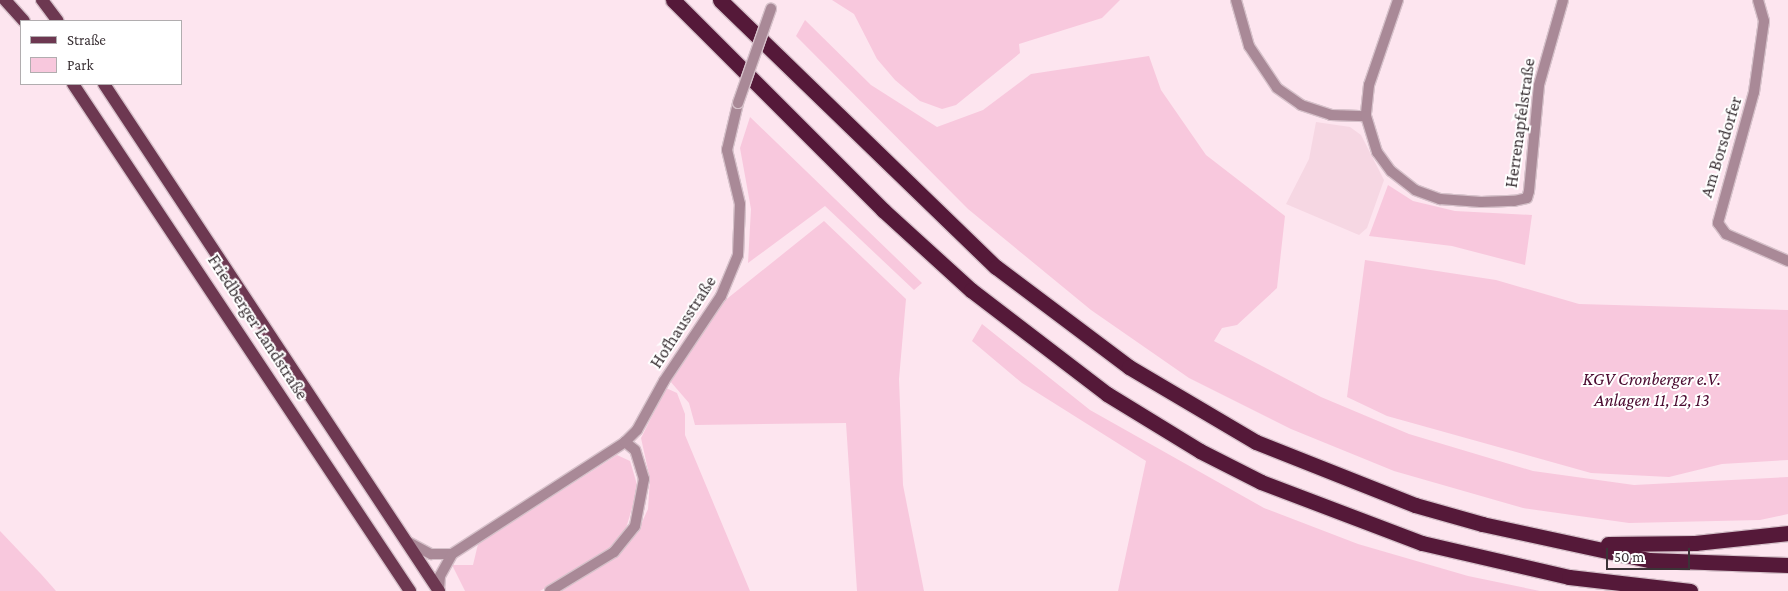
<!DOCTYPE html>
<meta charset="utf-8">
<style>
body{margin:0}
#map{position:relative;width:1788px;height:591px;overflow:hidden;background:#fde5ef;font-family:"Crimson Pro",serif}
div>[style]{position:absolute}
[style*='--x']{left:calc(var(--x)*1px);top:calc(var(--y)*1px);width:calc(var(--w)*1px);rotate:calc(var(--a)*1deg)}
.built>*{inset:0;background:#f6d7e3}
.green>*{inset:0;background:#f8c8dd}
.roads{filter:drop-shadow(1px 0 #d6c1ca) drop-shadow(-1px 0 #d6c1ca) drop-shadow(0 1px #d6c1ca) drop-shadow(0 -1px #d6c1ca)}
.minor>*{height:10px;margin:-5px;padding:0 5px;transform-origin:5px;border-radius:5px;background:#a98997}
.primary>*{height:12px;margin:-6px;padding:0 6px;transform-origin:6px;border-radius:6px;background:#6d3851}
.motorway>*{height:15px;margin:-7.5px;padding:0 7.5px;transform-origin:7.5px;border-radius:7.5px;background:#551939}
.bridges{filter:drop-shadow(1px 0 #d6c1ca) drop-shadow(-1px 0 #d6c1ca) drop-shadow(0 1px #d6c1ca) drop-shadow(0 -1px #d6c1ca)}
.minor-bridge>*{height:10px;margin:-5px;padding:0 5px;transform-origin:5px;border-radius:5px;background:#a98997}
span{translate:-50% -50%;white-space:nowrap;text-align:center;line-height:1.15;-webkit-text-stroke:4px #fff;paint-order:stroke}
.street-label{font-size:18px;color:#3c3337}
.park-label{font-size:18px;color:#4a0a2f;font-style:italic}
.legend{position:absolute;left:20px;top:20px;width:162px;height:65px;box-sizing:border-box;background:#fff;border:1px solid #b1adaf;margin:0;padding:6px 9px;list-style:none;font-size:15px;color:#3c3337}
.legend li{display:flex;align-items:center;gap:10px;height:25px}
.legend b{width:25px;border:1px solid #b1adaf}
.scale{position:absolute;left:1606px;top:548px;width:84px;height:22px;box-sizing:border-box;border:2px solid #3c3337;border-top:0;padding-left:6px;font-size:15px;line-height:18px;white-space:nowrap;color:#3c3337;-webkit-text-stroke:4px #fff;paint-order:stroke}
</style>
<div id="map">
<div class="built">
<div style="clip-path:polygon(1316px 122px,1350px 127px,1361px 135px,1384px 180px,1367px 228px,1359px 235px,1286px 204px,1309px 159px)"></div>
</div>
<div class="green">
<div style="clip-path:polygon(832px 0,1120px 0,1102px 18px,1019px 44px,1020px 53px,956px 105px,942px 109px,920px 101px,895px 80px,877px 59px,854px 14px)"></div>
<div style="clip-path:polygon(805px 20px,871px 85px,937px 127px,983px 110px,1031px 74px,1149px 56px,1161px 90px,1206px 155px,1285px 216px,1277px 288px,1237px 325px,1222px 328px,1214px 341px,1321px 397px,1409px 434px,1533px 471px,1634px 485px,1788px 477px,1788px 514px,1760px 520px,1629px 523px,1523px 508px,1394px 471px,1291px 429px,1189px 378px,1091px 310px,968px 209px,796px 36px)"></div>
<div style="clip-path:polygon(750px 117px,922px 283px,914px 290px,825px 206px,748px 263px,751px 209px,740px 148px)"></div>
<div style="clip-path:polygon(1388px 185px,1413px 201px,1455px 211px,1532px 215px,1525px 265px,1452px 246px,1369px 236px)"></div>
<div style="clip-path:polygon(824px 221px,906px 299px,899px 379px,903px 485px,924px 591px,857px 591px,846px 423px,695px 425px,689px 403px,670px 381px,723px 302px)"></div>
<div style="clip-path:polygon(1365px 260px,1496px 280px,1579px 304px,1788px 310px,1788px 460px,1722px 464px,1669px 477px,1591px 473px,1387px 416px,1347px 397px)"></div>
<div style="clip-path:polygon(982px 324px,1090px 410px,1264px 508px,1358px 544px,1468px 576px,1540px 591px,1118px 591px,1146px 461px,1022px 383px,972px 341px)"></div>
<div style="clip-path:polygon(666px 388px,677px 393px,685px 414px,685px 435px,750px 591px,562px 591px,620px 554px,638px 531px,648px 509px,650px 479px,641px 438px)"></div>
<div style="clip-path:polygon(617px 455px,630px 461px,638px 488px,624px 535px,605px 552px,540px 591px,465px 591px,452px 565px,473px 565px,478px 544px)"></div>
<div style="clip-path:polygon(0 531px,41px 574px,56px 591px,0 591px)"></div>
</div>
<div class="roads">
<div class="minor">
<div style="--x:1236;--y:0;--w:48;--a:74.2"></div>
<div style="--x:1249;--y:46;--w:50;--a:56.3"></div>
<div style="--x:1277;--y:88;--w:29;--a:35"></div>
<div style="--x:1301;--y:105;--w:32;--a:18"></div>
<div style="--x:1331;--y:115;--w:35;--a:2"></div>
<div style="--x:1398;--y:0;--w:90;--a:108.8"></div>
<div style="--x:1369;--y:85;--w:31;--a:96"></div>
<div style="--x:1366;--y:116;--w:38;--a:73"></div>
<div style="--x:1377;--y:152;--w:24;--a:54"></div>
<div style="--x:1391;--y:171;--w:31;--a:38"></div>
<div style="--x:1415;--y:190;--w:27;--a:20"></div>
<div style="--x:1440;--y:199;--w:41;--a:4.2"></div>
<div style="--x:1481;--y:202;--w:33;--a:-2"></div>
<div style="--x:1514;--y:201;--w:13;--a:-13"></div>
<div style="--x:1527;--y:198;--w:7;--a:-74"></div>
<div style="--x:1529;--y:191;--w:106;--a:-84.6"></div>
<div style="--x:1539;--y:85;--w:88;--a:-74.2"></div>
<div style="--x:1758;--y:0;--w:22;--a:74"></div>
<div style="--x:1764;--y:21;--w:72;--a:98"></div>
<div style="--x:1754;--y:92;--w:136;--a:105.4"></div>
<div style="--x:1718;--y:223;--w:14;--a:54"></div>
<div style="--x:1726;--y:234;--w:68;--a:23.5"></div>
<div style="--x:408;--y:542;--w:26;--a:28"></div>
<div style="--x:431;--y:554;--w:21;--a:0"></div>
<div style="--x:439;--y:590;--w:14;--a:-86"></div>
<div style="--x:440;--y:576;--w:25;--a:-61"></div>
<div style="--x:452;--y:554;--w:206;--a:-32.9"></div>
<div style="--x:625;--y:442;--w:17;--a:-45"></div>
<div style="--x:637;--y:430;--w:56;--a:-61.1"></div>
<div style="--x:664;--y:381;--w:102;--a:-56.2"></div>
<div style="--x:721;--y:296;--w:44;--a:-67.5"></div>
<div style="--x:738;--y:255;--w:51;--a:-87.8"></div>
<div style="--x:740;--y:204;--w:56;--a:-103.5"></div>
<div style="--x:727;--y:150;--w:48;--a:-76.8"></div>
<div style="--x:550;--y:591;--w:75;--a:-31.4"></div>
<div style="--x:614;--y:552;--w:33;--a:-51"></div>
<div style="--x:635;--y:526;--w:48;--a:-79.2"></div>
<div style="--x:644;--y:479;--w:30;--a:-107"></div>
<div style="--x:635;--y:450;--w:13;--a:-141"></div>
</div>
<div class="primary">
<div style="--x:5;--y:0;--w:28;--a:48"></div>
<div style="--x:42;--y:0;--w:26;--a:53"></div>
<div style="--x:73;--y:84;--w:609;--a:56.39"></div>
<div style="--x:104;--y:84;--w:608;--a:56.55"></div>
</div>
<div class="motorway">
<div style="--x:673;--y:0;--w:297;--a:45"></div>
<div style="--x:883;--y:210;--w:119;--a:42.3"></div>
<div style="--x:971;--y:290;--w:171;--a:37.4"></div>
<div style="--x:1107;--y:394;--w:109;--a:31.5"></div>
<div style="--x:1200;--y:451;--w:68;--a:26.9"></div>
<div style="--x:1261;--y:482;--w:172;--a:20.8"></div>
<div style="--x:1422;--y:543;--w:151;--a:13"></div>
<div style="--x:1569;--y:577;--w:122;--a:6.6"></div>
<div style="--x:720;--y:0;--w:384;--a:44.1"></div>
<div style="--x:996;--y:267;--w:166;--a:36.9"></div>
<div style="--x:1129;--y:367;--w:147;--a:30.6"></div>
<div style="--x:1256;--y:442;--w:171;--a:21.6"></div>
<div style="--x:1415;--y:505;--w:70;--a:15.8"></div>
<div style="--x:1482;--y:524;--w:171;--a:12.2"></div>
<div style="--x:1649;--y:560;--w:139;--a:2.1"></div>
<div style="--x:1608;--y:544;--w:87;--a:-0.7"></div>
<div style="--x:1695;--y:543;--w:94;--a:-6.1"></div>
</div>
</div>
<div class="bridges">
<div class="minor-bridge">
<div style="--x:738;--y:103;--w:100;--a:-70.7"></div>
</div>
</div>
<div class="street-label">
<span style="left:1520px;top:123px;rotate:-82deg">Herrenapfelstraße</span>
<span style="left:1721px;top:147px;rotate:-73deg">Am Borsdorfer</span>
<span style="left:683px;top:322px;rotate:-57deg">Hofhausstraße</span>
<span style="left:258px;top:327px;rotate:57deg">Friedberger Landstraße</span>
</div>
<div class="park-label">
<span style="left:1652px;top:390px">KGV Cronberger e.V.<br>Anlagen 11, 12, 13</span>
</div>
<ul class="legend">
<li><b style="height:6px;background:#6d3851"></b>Straße</li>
<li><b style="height:14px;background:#f8c8dd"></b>Park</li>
</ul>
<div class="scale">50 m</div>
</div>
